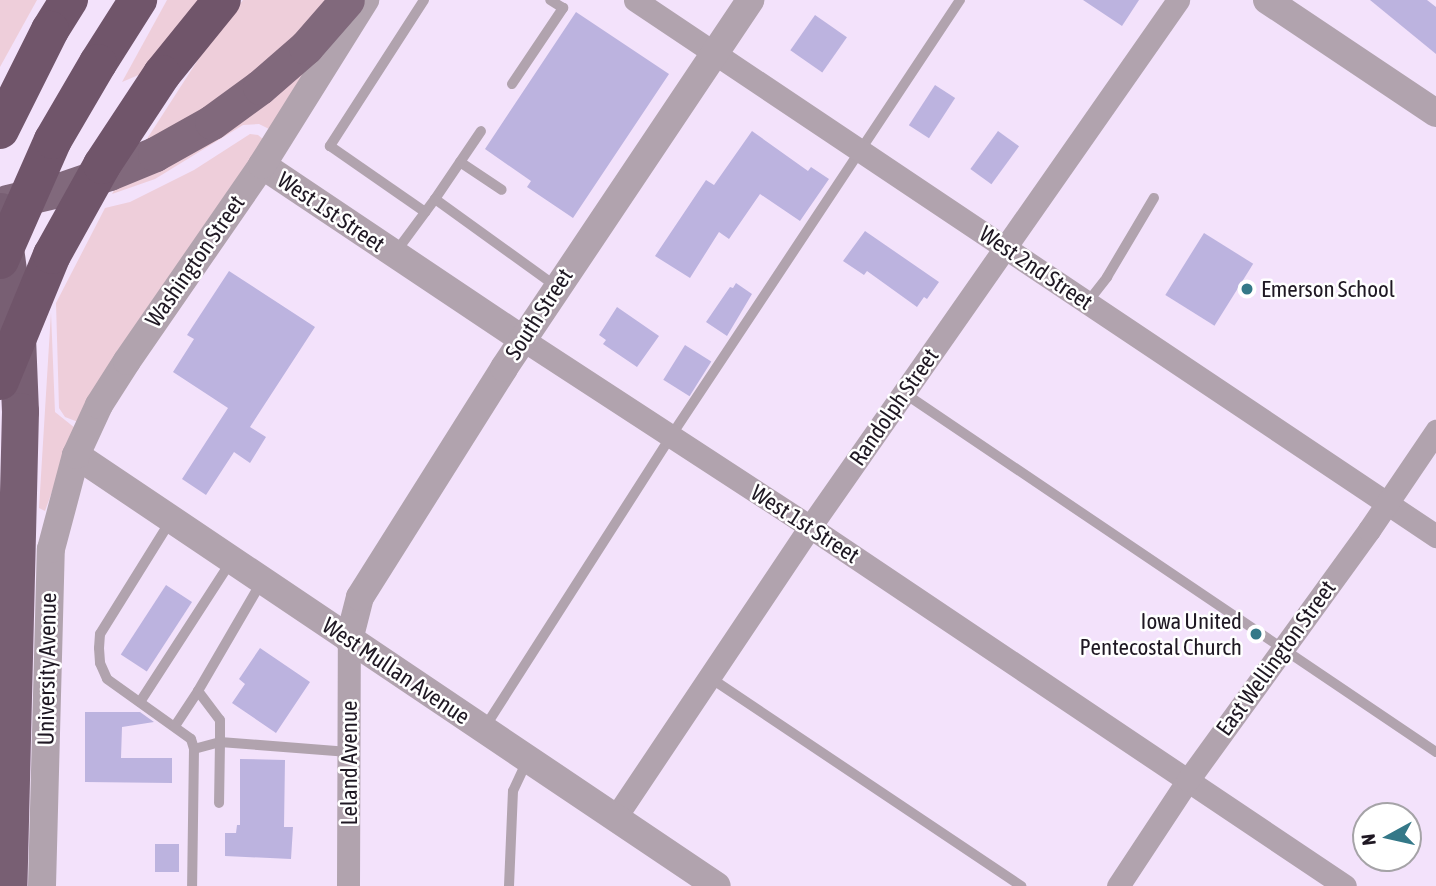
<!DOCTYPE html>
<style>
body{margin:0}
#map{position:relative;width:1436px;height:886px;overflow:hidden;background:#f3e2fb;font-family:"Asap Condensed",sans-serif}
div>[style]{position:absolute}
[style*='--x']{left:calc(var(--x)*1px);top:calc(var(--y)*1px);width:calc(var(--w)*1px);rotate:calc(var(--a)*1deg)}
.green>*{inset:0;background:#eeceda}
.building>*{inset:0;background:#bcb3df;transform-origin:0 0}
.service>*{height:10px;margin:-5px;padding:0 5px;transform-origin:5px;border-radius:5px;background:#b1a3ae}
.minor>*{height:23px;margin:-11.5px;padding:0 11.5px;transform-origin:11.5px;border-radius:11.5px;background:#b1a3ae}
.tertiary>*{height:28px;margin:-14px;padding:0 14px;transform-origin:14px;border-radius:14px;background:#b1a3ae}
.primary>*{height:35px;margin:-17.5px;padding:0 17.5px;transform-origin:17.5px;border-radius:17.5px;background:#81697c}
.trunk>*{height:37px;margin:-18.5px;padding:0 18.5px;transform-origin:18.5px;border-radius:18.5px;background:#785f73}
.motorway>*{height:38px;margin:-19px;padding:0 19px;transform-origin:19px;border-radius:19px;background:#70556a}
.motorway-bridge>*{height:38px;margin:-19px;padding:0 19px;transform-origin:19px;border-radius:19px;background:#70556a}
.dots>*{width:19px;height:19px;translate:-50% -50%;box-sizing:border-box;border:4px solid #fff;border-radius:50%}
span{translate:-50% -50%;white-space:nowrap;text-align:center;line-height:1.15;-webkit-text-stroke:5px #fff;paint-order:stroke}
.street-label{font-size:23px;color:#1f1823}
.poi-label{font-size:23px;color:#1f1823}
.left{translate:0 -50%;text-align:left}
.right{translate:-100% -50%;text-align:right}
.north{position:absolute;left:1352px;top:802px;width:70px;height:70px;box-sizing:border-box;background:#fff;border:2px solid #a5a3a7;border-radius:50%;rotate:262deg;font-size:19px;font-weight:700;line-height:28px;text-align:center;color:#1f1823}
.north::after{content:'';display:block;margin:auto;width:24px;height:32px;background:#347888;clip-path:polygon(50% 0,100% 100%,50% 72%,0 100%)}
</style>
<div id="map">
<div class="green">
<div style="clip-path:polygon(0 0,37px 0,0 67px)"></div>
<div style="clip-path:polygon(167px 0,210px 0,148px 71px,122px 82px)"></div>
<div style="clip-path:polygon(243px 0,328px 0,312px 19px,239px 88px,143px 145px,212px 38px)"></div>
<div style="clip-path:polygon(329px 37px,271px 130px,259px 124px,243px 125px,155px 179px,112px 194px,116px 187px)"></div>
<div style="clip-path:polygon(250px 134px,258px 135px,264px 140px,78px 422px,65px 417px,59px 408px,56px 303px,105px 208px,130px 202px,194px 170px)"></div>
<div style="clip-path:polygon(51px 312px,55px 412px,75px 428px,45px 511px,39px 508px)"></div>
</div>
<div class="building">
<div style="clip-path:polygon(1083px 0,1139px 0,1122px 26px)"></div>
<div style="clip-path:polygon(1370px 0,1427px 0,1436px 7px,1436px 54px)"></div>
<div style="clip-path:polygon(576px 12px,669px 74px,573px 218px,527px 187px,531px 181px,485px 149px)"></div>
<div style="left:815px;top:15px;width:39px;height:43px;rotate:35deg"></div>
<div style="left:935px;top:85px;width:24px;height:48px;rotate:33deg"></div>
<div style="clip-path:polygon(752px 131px,808px 171px,811px 167px,829px 179px,800px 221px,760px 194px,729px 239px,719px 232px,690px 278px,655px 256px,706px 180px,714px 185px)"></div>
<div style="left:998px;top:131px;width:26px;height:47px;rotate:36deg"></div>
<div style="clip-path:polygon(865px 231px,939px 282px,927px 299px,924px 297px,917px 307px,867px 271px,864px 275px,843px 261px)"></div>
<div style="left:1204px;top:233px;width:58px;height:73px;rotate:32deg"></div>
<div style="clip-path:polygon(229px 271px,315px 327px,250px 427px,266px 437px,250px 463px,234px 452px,206px 495px,182px 479px,228px 408px,173px 372px,194px 339px,187px 335px)"></div>
<div style="clip-path:polygon(736px 283px,752px 294px,727px 336px,706px 322px,730px 287px,733px 288px)"></div>
<div style="clip-path:polygon(617px 307px,659px 336px,637px 367px,603px 344px,606px 340px,599px 335px)"></div>
<div style="left:685px;top:345px;width:31px;height:41px;rotate:32deg"></div>
<div style="left:166px;top:585px;width:31px;height:83px;rotate:33deg"></div>
<div style="clip-path:polygon(260px 648px,310px 682px,276px 733px,232px 703px,245px 684px,239px 679px)"></div>
<div style="clip-path:polygon(85px 712px,140px 712px,154px 722px,122px 727px,121px 758px,172px 758px,172px 783px,85px 782px)"></div>
<div style="clip-path:polygon(240px 759px,285px 760px,284px 827px,293px 827px,291px 859px,225px 856px,225px 833px,236px 833px,237px 825px,240px 825px)"></div>
<div style="left:155px;top:844px;width:24px;height:28px"></div>
</div>
<div class="service">
<div style="--x:424;--y:0;--w:174;--a:122.8"></div>
<div style="--x:330;--y:146;--w:116;--a:34.8"></div>
<div style="--x:512;--y:84;--w:92;--a:-56.1"></div>
<div style="--x:563;--y:8;--w:15;--a:-148"></div>
<div style="--x:460;--y:162;--w:50;--a:33.7"></div>
<div style="--x:435;--y:199;--w:82;--a:-55.9"></div>
<div style="--x:395;--y:253;--w:67;--a:-53.5"></div>
<div style="--x:435;--y:199;--w:150;--a:35.8"></div>
<div style="--x:1087;--y:303;--w:33;--a:-52"></div>
<div style="--x:1107;--y:277;--w:92;--a:-59.3"></div>
<div style="--x:904;--y:393;--w:642;--a:34.01"></div>
<div style="--x:171;--y:520;--w:134;--a:121.9"></div>
<div style="--x:100;--y:634;--w:14;--a:94"></div>
<div style="--x:99;--y:648;--w:15;--a:86"></div>
<div style="--x:100;--y:663;--w:17;--a:66"></div>
<div style="--x:107;--y:679;--w:103;--a:35.5"></div>
<div style="--x:191;--y:739;--w:10;--a:73"></div>
<div style="--x:194;--y:749;--w:137;--a:90.8"></div>
<div style="--x:262;--y:581;--w:127;--a:120.2"></div>
<div style="--x:198;--y:691;--w:36;--a:53"></div>
<div style="--x:220;--y:720;--w:22;--a:90"></div>
<div style="--x:220;--y:742;--w:129;--a:4.4"></div>
<div style="--x:709;--y:677;--w:376;--a:33.8"></div>
<div style="--x:140;--y:702;--w:169;--a:-57.1"></div>
<div style="--x:175;--y:726;--w:42;--a:-56.7"></div>
<div style="--x:485;--y:727;--w:345;--a:-57.4"></div>
<div style="--x:671;--y:436;--w:523;--a:-56.46"></div>
<div style="--x:194;--y:749;--w:27;--a:-15"></div>
<div style="--x:220;--y:742;--w:61;--a:90.9"></div>
<div style="--x:509;--y:886;--w:95;--a:-87.6"></div>
<div style="--x:513;--y:791;--w:35;--a:-65"></div>
</div>
<div class="minor">
<div style="--x:635;--y:0;--w:964;--a:33.79"></div>
<div style="--x:522;--y:339;--w:344;--a:33.1"></div>
<div style="--x:810;--y:527;--w:644;--a:33.86"></div>
<div style="--x:615;--y:818;--w:350;--a:-56.2"></div>
<div style="--x:810;--y:527;--w:643;--a:-55.07"></div>
<div style="--x:348;--y:886;--w:246;--a:-89.8"></div>
<div style="--x:1118;--y:886;--w:127;--a:-56.6"></div>
<div style="--x:1188;--y:780;--w:309;--a:-54.1"></div>
<div style="--x:1369;--y:530;--w:120;--a:-55.9"></div>
</div>
<div class="tertiary">
<div style="--x:1267;--y:0;--w:203;--a:33.8"></div>
<div style="--x:262;--y:165;--w:313;--a:33.8"></div>
<div style="--x:76;--y:455;--w:772;--a:33.92"></div>
<div style="--x:349;--y:640;--w:44;--a:-75.7"></div>
<div style="--x:360;--y:597;--w:271;--a:-57.8"></div>
<div style="--x:504;--y:368;--w:443;--a:-56.2"></div>
<div style="--x:42;--y:886;--w:337;--a:-88.5"></div>
<div style="--x:51;--y:549;--w:97;--a:-75.1"></div>
<div style="--x:76;--y:455;--w:55;--a:-65.3"></div>
<div style="--x:99;--y:405;--w:52;--a:-57.5"></div>
<div style="--x:127;--y:361;--w:238;--a:-55.4"></div>
<div style="--x:262;--y:165;--w:195;--a:-58"></div>
</div>
<div class="primary">
<div style="--x:7;--y:202;--w:57;--a:-13.3"></div>
<div style="--x:62;--y:189;--w:50;--a:-18.8"></div>
<div style="--x:109;--y:173;--w:50;--a:-22.4"></div>
<div style="--x:155;--y:154;--w:65;--a:-29.3"></div>
<div style="--x:212;--y:122;--w:59;--a:-36.1"></div>
<div style="--x:260;--y:87;--w:61;--a:-41"></div>
<div style="--x:306;--y:47;--w:62;--a:-48.9"></div>
</div>
<div class="trunk">
<div style="--x:0;--y:211;--w:127;--a:82.3"></div>
<div style="--x:17;--y:337;--w:74;--a:87.7"></div>
<div style="--x:20;--y:411;--w:475;--a:91.4"></div>
</div>
<div class="motorway">
<div style="--x:50;--y:30;--w:36;--a:-58"></div>
<div style="--x:98;--y:63;--w:75;--a:-57.6"></div>
<div style="--x:162;--y:74;--w:95;--a:-51"></div>
</div>
<div class="motorway-bridge">
<div style="--x:0;--y:130;--w:112;--a:-63.4"></div>
<div style="--x:0;--y:260;--w:131;--a:-66.2"></div>
<div style="--x:53;--y:140;--w:89;--a:-59.7"></div>
<div style="--x:0;--y:381;--w:136;--a:-67.6"></div>
<div style="--x:52;--y:255;--w:103;--a:-60.9"></div>
<div style="--x:102;--y:165;--w:109;--a:-56.6"></div>
</div>
<div class="dots">
<div style="left:1247px;top:289px;background:#347888"></div>
<div style="left:1256px;top:634px;background:#347888"></div>
</div>
<div class="street-label">
<span style="left:331px;top:212px;rotate:34deg">West 1st Street</span>
<span style="left:195px;top:261px;rotate:-55deg">Washington Street</span>
<span style="left:1036px;top:268px;rotate:34deg">West 2nd Street</span>
<span style="left:539px;top:314px;rotate:-57deg">South Street</span>
<span style="left:894px;top:407px;rotate:-55deg">Randolph Street</span>
<span style="left:805px;top:524px;rotate:33deg">West 1st Street</span>
<span style="left:1276px;top:658px;rotate:-54deg">East Wellington Street</span>
<span style="left:47px;top:669px;rotate:-89deg">University Avenue</span>
<span style="left:396px;top:671px;rotate:34deg">West Mullan Avenue</span>
<span style="left:349px;top:763px;rotate:-90deg">Leland Avenue</span>
</div>
<div class="poi-label">
<span class="left" style="left:1261px;top:289px">Emerson School</span>
<span class="right" style="left:1242px;top:634px">Iowa United<br>Pentecostal Church</span>
</div>
<div class="north">N</div>
</div>
